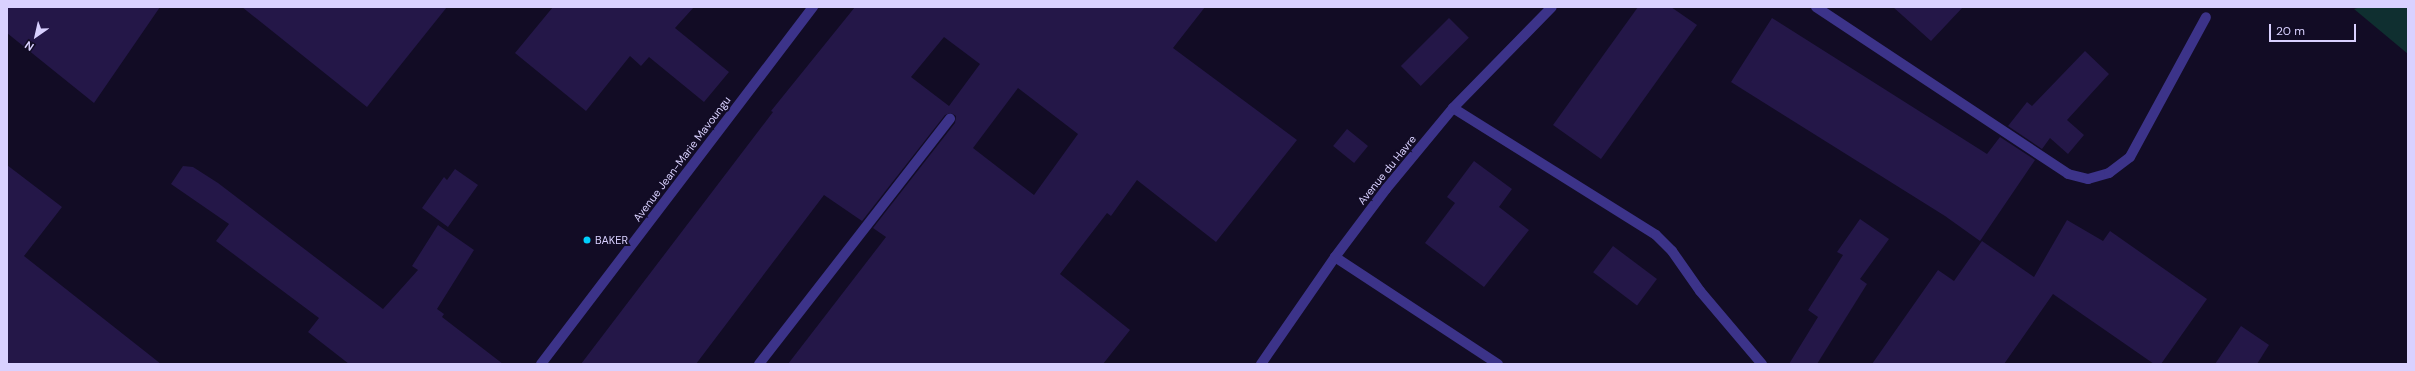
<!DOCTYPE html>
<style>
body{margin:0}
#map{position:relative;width:2415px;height:371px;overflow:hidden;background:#120c25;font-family:"DM Sans",sans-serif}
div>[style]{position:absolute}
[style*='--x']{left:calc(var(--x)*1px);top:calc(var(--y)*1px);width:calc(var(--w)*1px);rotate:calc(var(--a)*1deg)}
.green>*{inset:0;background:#0f2f30}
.building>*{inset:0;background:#241748;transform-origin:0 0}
.service>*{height:10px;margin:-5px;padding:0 5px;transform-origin:5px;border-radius:5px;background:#3c3389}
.minor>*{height:10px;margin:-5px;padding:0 5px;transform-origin:5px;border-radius:5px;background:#3c3389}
.tertiary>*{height:10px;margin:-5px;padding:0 5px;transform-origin:5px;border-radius:5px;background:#3c3389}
.dots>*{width:11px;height:11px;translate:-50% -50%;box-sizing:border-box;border:2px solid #120c25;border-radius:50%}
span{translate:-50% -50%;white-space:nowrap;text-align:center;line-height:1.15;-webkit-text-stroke:4px #120c25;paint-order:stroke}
.street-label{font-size:11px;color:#d9d1ff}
.poi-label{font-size:11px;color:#d9d1ff}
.left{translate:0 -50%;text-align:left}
.frame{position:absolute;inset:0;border:8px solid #d9d1ff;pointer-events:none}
.north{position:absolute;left:16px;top:16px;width:40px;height:40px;-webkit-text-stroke:3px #120c25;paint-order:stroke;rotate:214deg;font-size:11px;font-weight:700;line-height:16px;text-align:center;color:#d9d1ff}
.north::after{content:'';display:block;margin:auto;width:14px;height:18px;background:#d9d1ff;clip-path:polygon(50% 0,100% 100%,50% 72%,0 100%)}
.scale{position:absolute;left:2269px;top:24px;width:87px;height:18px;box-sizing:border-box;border:2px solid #d9d1ff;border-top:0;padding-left:5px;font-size:12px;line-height:14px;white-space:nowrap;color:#d9d1ff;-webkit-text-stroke:3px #120c25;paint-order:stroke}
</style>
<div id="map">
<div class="green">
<div style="clip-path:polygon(2361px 7px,2408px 7px,2408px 54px,2354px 9px)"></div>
</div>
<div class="building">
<div style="clip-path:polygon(7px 7px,160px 7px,94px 103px,7px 33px)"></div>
<div style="clip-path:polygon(242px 7px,447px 7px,367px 107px)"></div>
<div style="clip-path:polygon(553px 7px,694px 7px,675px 28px,729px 72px,704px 102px,649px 57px,641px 66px,630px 56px,586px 111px,515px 53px)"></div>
<div style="clip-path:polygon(evenodd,855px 7px,1205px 7px,1173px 48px,1297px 140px,1216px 242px,1137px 180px,1111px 216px,1107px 213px,1060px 274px,1130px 330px,1103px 364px,788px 364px,886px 237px,873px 228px,955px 123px,956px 116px,951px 113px,945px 115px,862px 221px,824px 195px,696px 364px,581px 364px,773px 112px,771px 111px,855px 7px,944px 37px,980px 64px,949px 106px,911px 77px,944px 37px,855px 7px,1018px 88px,1078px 134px,1034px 195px,973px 148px,1018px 88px)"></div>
<div style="clip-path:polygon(1638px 7px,1671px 7px,1697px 25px,1601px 159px,1553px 125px)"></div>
<div style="clip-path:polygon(1893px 7px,1963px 7px,1931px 41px)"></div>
<div style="left:1449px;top:18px;width:28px;height:68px;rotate:45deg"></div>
<div style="clip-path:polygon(1772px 18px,1987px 154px,2000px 137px,2035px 160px,1980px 241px,1945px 216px,1731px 82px)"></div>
<div style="clip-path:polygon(2085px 51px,2109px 74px,2067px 120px,2084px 135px,2068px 154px,2050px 138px,2042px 149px,2008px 126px,2027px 102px,2032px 106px)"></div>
<div style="left:1347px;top:129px;width:27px;height:22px;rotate:39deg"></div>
<div style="clip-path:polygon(1474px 161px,1512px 189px,1499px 207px,1529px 230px,1484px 287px,1425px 243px,1455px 203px,1447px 197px)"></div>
<div style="clip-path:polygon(7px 165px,62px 207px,24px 256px,161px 364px,7px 364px)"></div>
<div style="clip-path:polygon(183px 166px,193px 167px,218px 183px,383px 309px,418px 270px,412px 266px,438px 225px,474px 250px,437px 309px,444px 314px,442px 317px,503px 364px,349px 364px,308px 332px,319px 318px,216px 241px,229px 224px,171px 184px)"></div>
<div style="clip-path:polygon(455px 169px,478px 185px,448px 227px,422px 208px,444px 177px,447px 180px)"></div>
<div style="clip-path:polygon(1860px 219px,1889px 239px,1860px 279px,1867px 284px,1817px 364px,1789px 364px,1818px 317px,1808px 310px,1843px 255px,1837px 252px)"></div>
<div style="clip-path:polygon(2067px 220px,2103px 241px,2110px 231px,2207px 299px,2161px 364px,2154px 364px,2053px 294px,2004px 364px,1872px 364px,1938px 270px,1954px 281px,1982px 241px,2034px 277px)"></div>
<div style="left:1613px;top:246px;width:55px;height:33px;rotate:37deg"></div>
<div style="clip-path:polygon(2241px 326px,2269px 345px,2257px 364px,2215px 364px)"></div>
</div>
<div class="service">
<div style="--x:1816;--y:7;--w:302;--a:33.5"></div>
<div style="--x:2068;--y:174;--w:21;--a:14"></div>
<div style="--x:2088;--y:179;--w:22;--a:-16"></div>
<div style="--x:2109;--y:173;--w:26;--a:-37"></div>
<div style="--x:2130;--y:157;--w:159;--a:-61.5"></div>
<div style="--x:1453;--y:108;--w:239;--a:32"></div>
<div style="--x:1656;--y:235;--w:23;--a:45"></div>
<div style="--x:1672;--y:251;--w:49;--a:55"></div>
<div style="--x:1700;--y:291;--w:96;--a:49.7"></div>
<div style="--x:1335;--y:257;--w:195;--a:33.3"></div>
<div style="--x:759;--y:364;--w:311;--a:-52.1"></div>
</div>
<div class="minor">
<div style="--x:541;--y:364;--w:449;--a:-52.7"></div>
</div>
<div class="tertiary">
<div style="--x:1261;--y:364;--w:130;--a:-55.3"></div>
<div style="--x:1335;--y:257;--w:85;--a:-53.1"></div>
<div style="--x:1386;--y:189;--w:105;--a:-50.4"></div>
<div style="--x:1453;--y:108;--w:141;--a:-45.6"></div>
</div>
<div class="dots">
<div style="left:587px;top:240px;background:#00d0fc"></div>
</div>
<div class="street-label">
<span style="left:682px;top:159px;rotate:-53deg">Avenue Jean-Marie Mavoungu</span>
<span style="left:1387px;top:170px;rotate:-51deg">Avenue du Havre</span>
</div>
<div class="poi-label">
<span class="left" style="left:595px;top:240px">BAKER</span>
</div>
<div class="frame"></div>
<div class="north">N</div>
<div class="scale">20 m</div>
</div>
